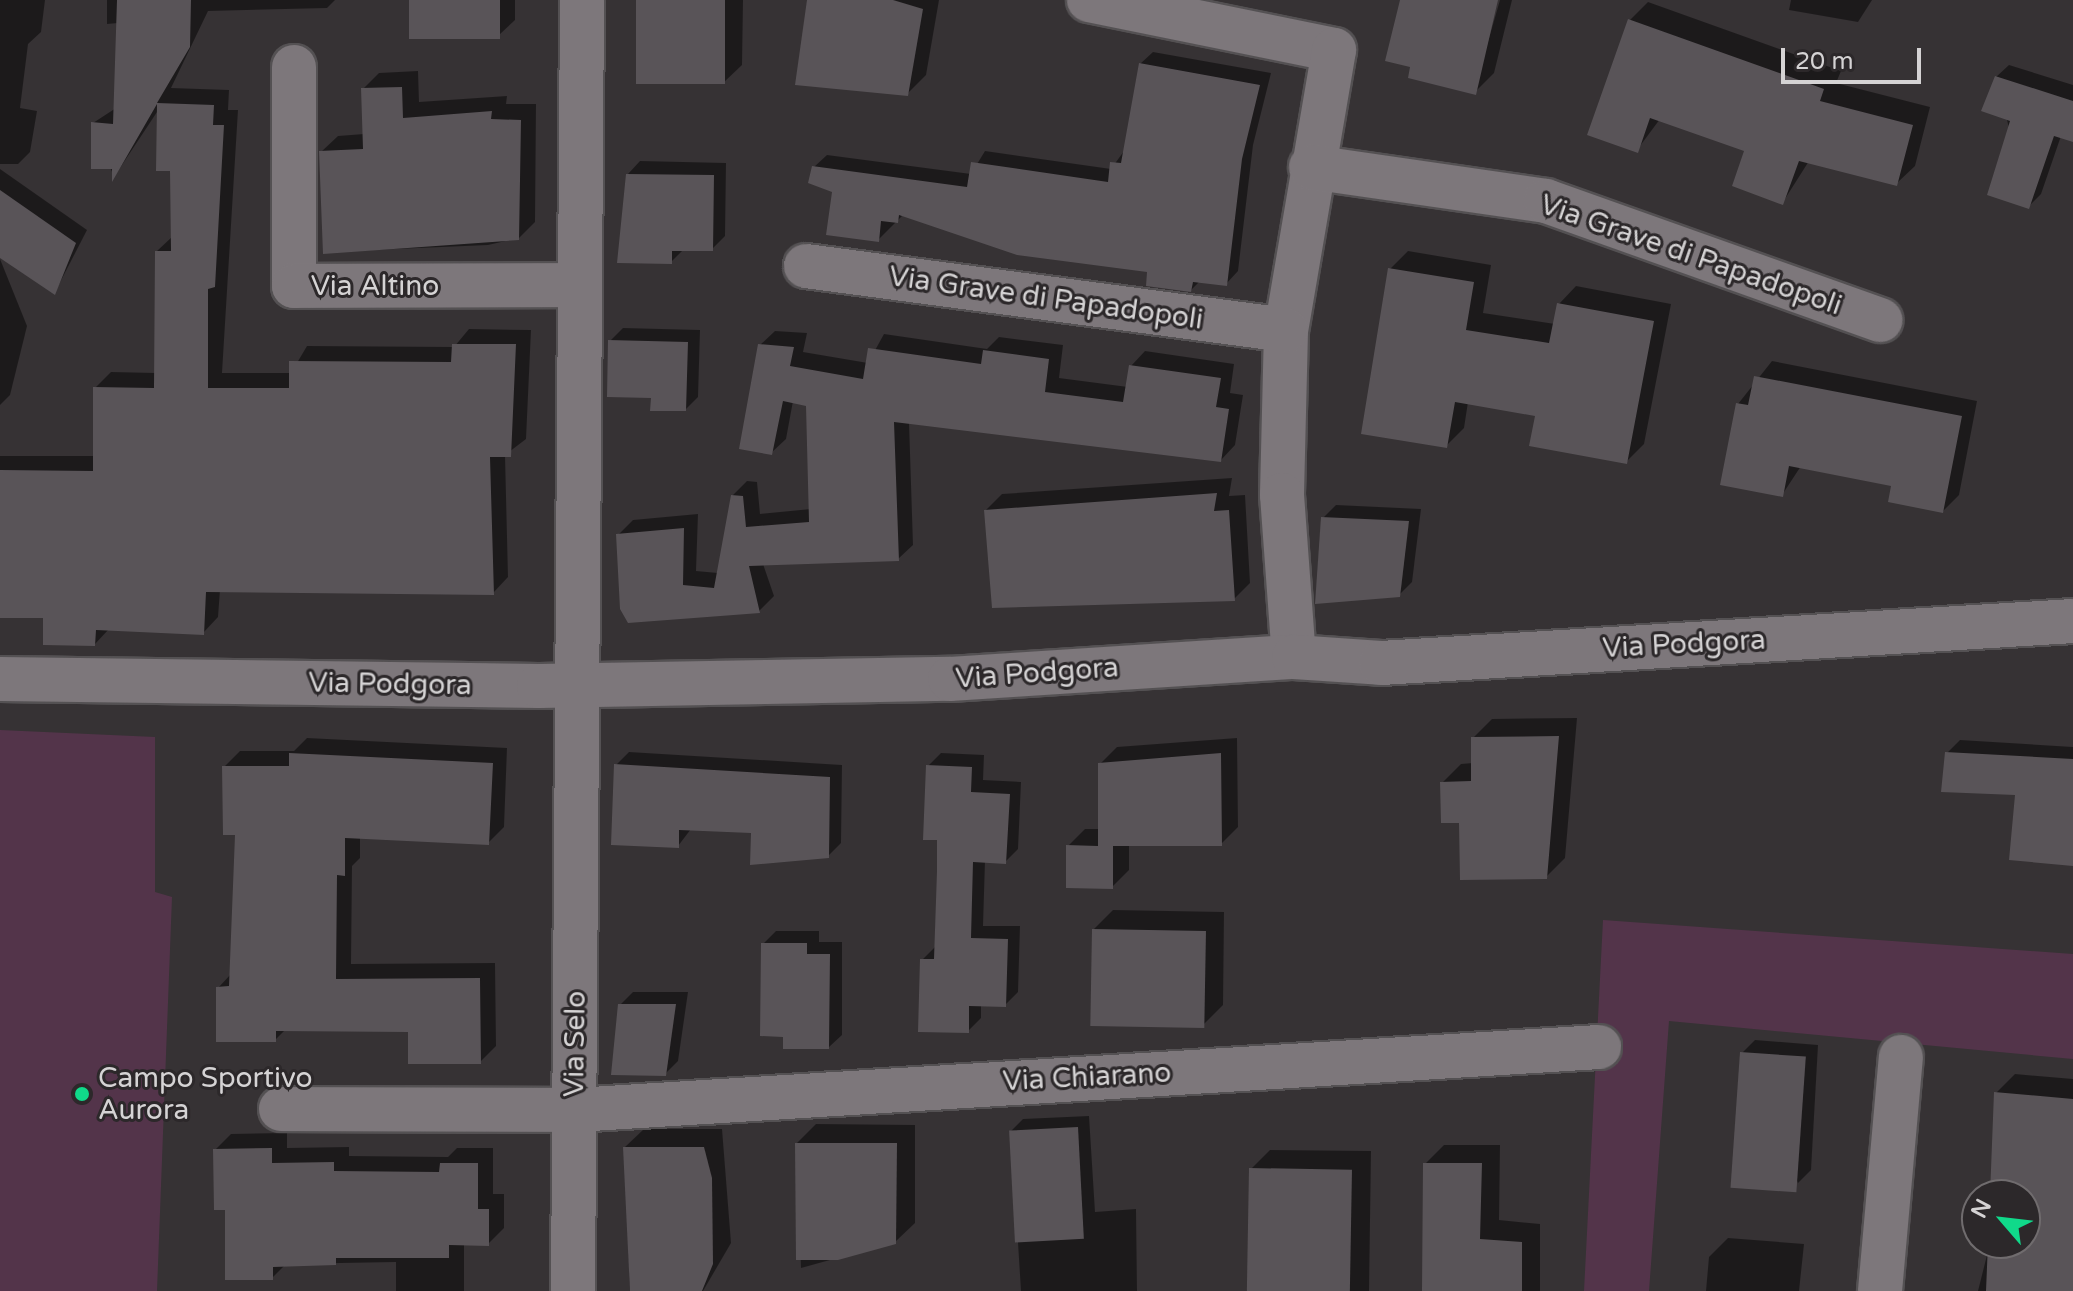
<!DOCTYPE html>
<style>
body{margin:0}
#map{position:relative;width:2073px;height:1291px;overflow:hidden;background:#363234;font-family:"Varela Round",sans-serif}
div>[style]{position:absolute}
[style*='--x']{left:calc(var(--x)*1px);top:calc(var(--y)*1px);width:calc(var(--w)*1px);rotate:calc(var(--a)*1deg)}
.green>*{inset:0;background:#53344a}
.shadow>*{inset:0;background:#0007}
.building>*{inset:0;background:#595458;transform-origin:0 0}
.roads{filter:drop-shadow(2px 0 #545153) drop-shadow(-2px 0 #545153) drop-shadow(0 2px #545153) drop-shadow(0 -2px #545153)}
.minor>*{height:44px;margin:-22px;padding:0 22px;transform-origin:22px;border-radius:22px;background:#7d777b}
.dots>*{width:22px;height:22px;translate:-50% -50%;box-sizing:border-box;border:4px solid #2c282a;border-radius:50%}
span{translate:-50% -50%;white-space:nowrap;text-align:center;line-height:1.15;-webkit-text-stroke:6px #2c282a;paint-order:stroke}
.street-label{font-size:28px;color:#d5d3d4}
.poi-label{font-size:28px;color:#d5d3d4}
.left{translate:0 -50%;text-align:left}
.north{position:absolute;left:1961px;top:1179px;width:80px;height:80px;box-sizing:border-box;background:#2c282a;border:2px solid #706c6e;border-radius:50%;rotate:298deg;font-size:22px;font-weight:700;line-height:32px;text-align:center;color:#d5d3d4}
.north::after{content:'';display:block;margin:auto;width:28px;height:36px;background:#10d98a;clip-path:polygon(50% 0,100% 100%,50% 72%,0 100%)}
.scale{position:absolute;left:1781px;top:48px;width:140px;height:36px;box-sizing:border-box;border:4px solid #d5d3d4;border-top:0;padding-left:10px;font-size:24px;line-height:28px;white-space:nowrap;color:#d5d3d4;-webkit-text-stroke:6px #2c282a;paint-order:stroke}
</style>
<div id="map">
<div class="green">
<div style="clip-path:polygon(0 730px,155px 737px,155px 892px,172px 897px,157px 1291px,0 1291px)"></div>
<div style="clip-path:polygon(1603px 920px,2073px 954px,2073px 1059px,1669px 1021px,1649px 1291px,1584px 1291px)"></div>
</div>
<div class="shadow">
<div style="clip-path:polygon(0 0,45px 0,41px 32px,28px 44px,20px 108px,37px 111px,30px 152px,18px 164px,0 164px)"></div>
<div style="clip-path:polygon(107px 0,335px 0,327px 8px,208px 11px,171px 88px,229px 90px,228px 110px,238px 110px,222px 373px,291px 373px,307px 346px,454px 347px,469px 329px,531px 330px,526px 439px,505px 455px,508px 577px,493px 593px,220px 590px,218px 617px,203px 633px,109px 629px,95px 644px,45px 616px,0 616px,0 456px,189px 456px,95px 388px,111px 372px,156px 373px,157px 251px,173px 236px,172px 169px,159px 109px,114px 177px,93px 123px,116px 108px,118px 23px,107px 24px)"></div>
<div style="clip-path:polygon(411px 0,515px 0,515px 20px,499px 35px)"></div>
<div style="clip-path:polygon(638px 0,743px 0,742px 65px,722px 84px)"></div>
<div style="clip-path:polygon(809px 0,939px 0,926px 75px,907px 94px)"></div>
<div style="clip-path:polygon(1402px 0,1496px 0,1479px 73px,1500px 0,1512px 0,1494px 73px,1475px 92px,1413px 65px)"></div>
<div style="clip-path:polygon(1791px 0,1872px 0,1858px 22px,1789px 10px)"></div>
<div style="clip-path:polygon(1648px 2px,1841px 71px,1836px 83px,1930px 107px,1915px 166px,1897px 183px,1809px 161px,1783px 202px,1747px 150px,1660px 119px,1637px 150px,1630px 20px)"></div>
<div style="clip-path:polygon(1153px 52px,1271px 73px,1253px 145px,1238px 271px,1226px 284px,1200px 281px,1191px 290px,1149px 271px,904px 214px,878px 240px,814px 167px,827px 155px,971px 174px,985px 151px,1111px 169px,1124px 151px,1140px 64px)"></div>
<div style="clip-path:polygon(2009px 65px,2073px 85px,2073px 140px,2061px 136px,2041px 194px,2029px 206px,1996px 77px)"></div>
<div style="clip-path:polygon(418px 71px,419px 102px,507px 96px,506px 104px,536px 104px,535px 222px,519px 238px,488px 245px,325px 252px,321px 152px,338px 136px,364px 134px,363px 89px,379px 73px)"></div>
<div style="clip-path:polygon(640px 161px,726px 163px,725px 236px,712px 249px,684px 249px,671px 262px,628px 174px)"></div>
<div style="clip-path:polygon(0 169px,87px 230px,55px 292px,0 256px)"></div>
<div style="clip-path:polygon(1408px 251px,1491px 265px,1483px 313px,1555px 324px,1559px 304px,1576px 286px,1671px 304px,1644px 444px,1626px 462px,1537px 414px,1468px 402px,1464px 428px,1446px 446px,1390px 269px)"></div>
<div style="clip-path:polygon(0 259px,27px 326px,10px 395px,0 405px)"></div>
<div style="clip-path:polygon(623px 328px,700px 330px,698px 397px,686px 409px,653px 396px,610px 341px)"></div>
<div style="clip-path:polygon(775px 331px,807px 333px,803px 352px,868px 363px,884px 334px,987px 349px,999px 337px,1063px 345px,1059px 378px,1128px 387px,1131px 366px,1145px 351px,1234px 364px,1230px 393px,1243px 395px,1235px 445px,1221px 460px,909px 422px,913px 545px,898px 559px,763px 564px,774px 596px,759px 611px,629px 621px,618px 535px,633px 520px,698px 514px,696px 571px,718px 573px,732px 496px,747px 481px,757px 482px,760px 514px,811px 509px,808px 404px,793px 401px,786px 439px,771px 453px,760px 345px)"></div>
<div style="clip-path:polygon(1772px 361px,1977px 401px,1959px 495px,1943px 511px,1894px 485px,1801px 466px,1782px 495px,1738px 404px)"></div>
<div style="clip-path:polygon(1232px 478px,1229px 496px,1245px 495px,1250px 583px,1234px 599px,986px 510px,1002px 494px)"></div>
<div style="clip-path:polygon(1336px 505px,1421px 509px,1412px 582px,1399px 595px,1323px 518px)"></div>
<div style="clip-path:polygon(1577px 718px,1565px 858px,1546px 877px,1442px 783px,1461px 764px,1473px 763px,1473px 738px,1492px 719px)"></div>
<div style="clip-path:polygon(307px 738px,507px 748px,504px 827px,488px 843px,360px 836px,360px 858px,352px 866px,351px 964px,495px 963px,496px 1046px,480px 1062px,410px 1030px,286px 1029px,275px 1040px,218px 988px,231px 974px,238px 833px,224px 767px,240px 751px,294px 751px)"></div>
<div style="clip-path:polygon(1237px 738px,1238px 827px,1221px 844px,1129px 844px,1129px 870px,1112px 887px,1068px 846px,1085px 829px,1100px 829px,1100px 764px,1117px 747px)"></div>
<div style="clip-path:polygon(1960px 740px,2073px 747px,2073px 864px,2017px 793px,1947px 753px)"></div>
<div style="clip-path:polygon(629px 752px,842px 765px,841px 843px,828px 856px,753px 831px,691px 829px,678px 846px,616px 765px)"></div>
<div style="clip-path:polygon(941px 753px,984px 755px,983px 780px,1021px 782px,1018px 849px,1005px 862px,985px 861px,983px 926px,1020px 926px,1018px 992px,1005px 1005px,981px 1004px,981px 1018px,968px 1031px,922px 960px,935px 947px,939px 838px,928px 766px)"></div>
<div style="clip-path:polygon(1113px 910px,1224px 912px,1223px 1005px,1204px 1024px,1094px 929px)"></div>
<div style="clip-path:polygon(776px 931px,819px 931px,819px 942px,842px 942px,842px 1035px,829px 1047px,785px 1035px,763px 944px)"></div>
<div style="clip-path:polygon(633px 992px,688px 992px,678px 1061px,665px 1074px,620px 1005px)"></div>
<div style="clip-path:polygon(1755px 1040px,1818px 1045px,1811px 1170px,1798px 1183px,1742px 1053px)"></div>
<div style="clip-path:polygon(2015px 1074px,2073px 1079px,2073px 1291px,1978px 1291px,1990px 1243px,2025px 1243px,2025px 1195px,1992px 1195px,1996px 1093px)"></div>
<div style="clip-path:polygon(1089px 1116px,1095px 1212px,1136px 1209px,1137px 1291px,1021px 1291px,1011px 1131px,1023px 1119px)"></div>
<div style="clip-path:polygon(816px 1124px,915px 1125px,915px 1223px,895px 1242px,801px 1268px,797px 1143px)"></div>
<div style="clip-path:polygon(644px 1129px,722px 1129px,731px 1243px,703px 1291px,630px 1291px,625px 1147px)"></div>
<div style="clip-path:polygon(287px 1133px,287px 1148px,349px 1147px,349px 1156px,448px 1157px,457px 1148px,493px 1148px,493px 1194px,504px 1194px,504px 1228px,488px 1244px,464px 1244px,464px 1291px,396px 1291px,396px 1262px,286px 1264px,272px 1278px,227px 1208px,215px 1150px,231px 1134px)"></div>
<div style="clip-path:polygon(1444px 1145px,1500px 1145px,1499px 1220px,1540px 1224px,1540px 1291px,1424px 1291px,1425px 1164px)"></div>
<div style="clip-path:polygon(1270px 1150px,1371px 1151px,1369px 1291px,1249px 1291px,1251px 1169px)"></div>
<div style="clip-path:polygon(1728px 1238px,1804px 1244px,1799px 1291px,1706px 1291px,1709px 1257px)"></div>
</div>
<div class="building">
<div style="clip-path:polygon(117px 0,191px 0,190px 47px,157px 103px,214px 105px,213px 125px,224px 125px,215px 287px,208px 289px,208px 388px,289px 388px,289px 361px,451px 362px,452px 344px,516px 344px,511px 457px,490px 457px,494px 595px,206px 592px,204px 635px,96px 630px,95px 646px,43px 645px,43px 618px,0 618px,0 470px,93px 471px,93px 387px,154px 388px,155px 251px,171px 251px,170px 171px,156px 171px,157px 104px,112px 182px,112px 169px,91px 169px,91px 122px,113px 124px)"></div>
<div style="left:409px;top:0;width:91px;height:39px"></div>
<div style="left:636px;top:0;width:89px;height:84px"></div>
<div style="clip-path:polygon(807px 0,893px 0,923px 9px,908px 96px,795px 85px)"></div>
<div style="clip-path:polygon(1400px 0,1498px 0,1476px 95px,1408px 78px,1410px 67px,1385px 61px)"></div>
<div style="clip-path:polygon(1628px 19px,1824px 89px,1820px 101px,1913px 125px,1897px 186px,1799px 161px,1783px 205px,1732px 186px,1744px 151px,1650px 118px,1638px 153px,1587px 135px)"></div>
<div style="clip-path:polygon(1139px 63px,1260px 85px,1242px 159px,1227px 286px,1193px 282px,1191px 292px,1146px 286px,1147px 272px,1017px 255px,899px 215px,898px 223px,881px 221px,879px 242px,826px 235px,832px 192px,808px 183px,812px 166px,967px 187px,971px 162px,1108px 182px,1110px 162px,1121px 163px)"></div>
<div style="clip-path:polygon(1995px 76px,2073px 101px,2073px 142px,2054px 136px,2029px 209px,1987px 195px,2010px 121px,1981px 111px)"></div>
<div style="clip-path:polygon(402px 87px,403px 118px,492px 111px,491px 119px,521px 120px,519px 240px,323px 254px,319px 151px,363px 149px,361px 88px)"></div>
<div style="clip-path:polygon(626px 174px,714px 175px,713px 251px,672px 251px,672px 264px,617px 263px)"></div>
<div style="clip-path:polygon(0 190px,76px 243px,55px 295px,0 258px)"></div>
<div style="clip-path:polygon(1388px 268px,1474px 282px,1466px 330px,1549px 343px,1557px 303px,1654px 321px,1627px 464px,1529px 446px,1535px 416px,1455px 402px,1447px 448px,1361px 434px)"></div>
<div style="clip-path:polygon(608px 340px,688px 342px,686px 411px,650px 411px,651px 398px,607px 397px)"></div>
<div style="clip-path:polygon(758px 344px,794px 347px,790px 366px,863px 379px,868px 348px,981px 364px,983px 350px,1049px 359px,1045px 392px,1123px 402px,1129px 365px,1221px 378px,1216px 407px,1229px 409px,1221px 462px,894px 422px,899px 561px,749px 566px,760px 613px,628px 623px,620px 609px,616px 534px,684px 528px,683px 585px,714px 588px,731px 495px,743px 496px,746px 527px,809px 522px,806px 406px,783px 401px,772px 455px,739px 449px)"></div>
<div style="clip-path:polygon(1754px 376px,1962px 416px,1943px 513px,1888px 502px,1891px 486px,1789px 466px,1783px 497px,1720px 485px,1736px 403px,1748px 405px)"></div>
<div style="clip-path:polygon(1217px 493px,1214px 511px,1229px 510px,1235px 601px,992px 608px,984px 510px)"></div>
<div style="clip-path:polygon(1321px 517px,1409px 521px,1400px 597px,1315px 604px)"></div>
<div style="clip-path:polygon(1559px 736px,1547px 879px,1460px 880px,1459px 823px,1441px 823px,1440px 782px,1471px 781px,1471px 737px)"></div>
<div style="clip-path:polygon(1945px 752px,2073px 759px,2073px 866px,2009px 860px,2015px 795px,1941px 792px)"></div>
<div style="clip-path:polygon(289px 753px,493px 763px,489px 845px,345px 838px,345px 876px,337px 875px,336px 979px,480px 978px,481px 1064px,408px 1064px,408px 1032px,276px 1031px,276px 1042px,216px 1042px,216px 987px,229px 986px,235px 835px,223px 835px,222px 766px,289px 766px)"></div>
<div style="clip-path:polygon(1221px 753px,1222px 846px,1113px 846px,1113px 889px,1066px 888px,1066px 845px,1098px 846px,1098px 763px)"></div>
<div style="clip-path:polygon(614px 764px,830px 777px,829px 858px,750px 865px,751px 833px,679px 830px,679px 848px,611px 845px)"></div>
<div style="clip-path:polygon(926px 765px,972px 767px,971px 792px,1010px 794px,1006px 864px,973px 862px,971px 938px,1008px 939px,1006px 1007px,969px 1006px,969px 1033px,918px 1032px,920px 959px,934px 959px,937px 871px,937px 840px,923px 840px)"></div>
<div style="left:1092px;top:929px;width:114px;height:97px;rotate:1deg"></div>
<div style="clip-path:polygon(761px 943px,807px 943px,807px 954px,830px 954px,829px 1049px,783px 1049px,783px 1037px,760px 1036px)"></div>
<div style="clip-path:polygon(618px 1004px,676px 1004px,666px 1076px,611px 1075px)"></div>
<div style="left:1740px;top:1052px;width:66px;height:136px;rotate:4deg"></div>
<div style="clip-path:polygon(1994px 1092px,2073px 1099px,2073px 1291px,1986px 1291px,1988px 1243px,2025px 1243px,2025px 1195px,1990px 1195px)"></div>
<div style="left:1078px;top:1127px;width:112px;height:69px;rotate:87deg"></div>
<div style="clip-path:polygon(795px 1143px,897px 1143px,896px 1244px,838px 1260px,796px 1260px)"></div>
<div style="clip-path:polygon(623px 1147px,704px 1147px,712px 1178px,713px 1264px,702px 1291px,630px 1291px)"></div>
<div style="clip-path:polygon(272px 1148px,272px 1163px,334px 1162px,334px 1171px,439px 1172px,440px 1163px,478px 1163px,478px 1209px,489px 1209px,489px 1246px,449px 1245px,449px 1258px,336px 1258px,336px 1265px,273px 1267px,273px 1280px,225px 1280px,225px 1210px,214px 1210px,213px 1149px)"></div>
<div style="clip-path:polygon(1423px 1163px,1482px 1163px,1480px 1239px,1522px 1242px,1522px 1291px,1422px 1291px)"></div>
<div style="left:1249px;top:1168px;width:103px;height:123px;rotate:1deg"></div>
</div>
<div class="roads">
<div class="minor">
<div style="--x:1089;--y:0;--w:250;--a:11.5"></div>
<div style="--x:1334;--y:50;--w:284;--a:99.7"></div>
<div style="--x:1286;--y:330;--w:165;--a:91.4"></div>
<div style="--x:1282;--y:495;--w:162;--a:85.8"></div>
<div style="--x:294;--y:67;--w:219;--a:90"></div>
<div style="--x:294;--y:286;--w:284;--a:-0.2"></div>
<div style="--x:1311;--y:167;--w:237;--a:8.2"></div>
<div style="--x:1546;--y:201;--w:355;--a:19.6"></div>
<div style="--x:806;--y:266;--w:484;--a:7.6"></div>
<div style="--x:0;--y:679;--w:539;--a:0.74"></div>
<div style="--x:539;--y:686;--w:411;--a:-1"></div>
<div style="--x:950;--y:679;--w:345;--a:-3.7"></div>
<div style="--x:1294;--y:657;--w:87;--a:3.9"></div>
<div style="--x:1381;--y:663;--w:693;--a:-3.47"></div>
<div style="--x:281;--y:1109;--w:294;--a:0.2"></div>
<div style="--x:575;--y:1110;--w:1026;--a:-3.52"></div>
<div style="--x:573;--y:1291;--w:1291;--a:-89.6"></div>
<div style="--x:1880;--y:1291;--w:235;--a:-84.9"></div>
</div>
</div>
<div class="dots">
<div style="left:82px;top:1094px;background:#10d98a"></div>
</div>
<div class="street-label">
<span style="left:1691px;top:255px;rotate:19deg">Via Grave di Papadopoli</span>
<span style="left:375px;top:286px">Via Altino</span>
<span style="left:1046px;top:298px;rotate:8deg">Via Grave di Papadopoli</span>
<span style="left:1684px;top:644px;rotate:-3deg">Via Podgora</span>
<span style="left:1037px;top:673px;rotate:-4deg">Via Podgora</span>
<span style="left:390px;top:684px;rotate:1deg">Via Podgora</span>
<span style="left:575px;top:1044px;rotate:-89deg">Via Selo</span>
<span style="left:1087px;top:1077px;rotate:-3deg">Via Chiarano</span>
</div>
<div class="poi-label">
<span class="left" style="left:98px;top:1094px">Campo Sportivo<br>Aurora</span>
</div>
<div class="north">N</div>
<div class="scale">20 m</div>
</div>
